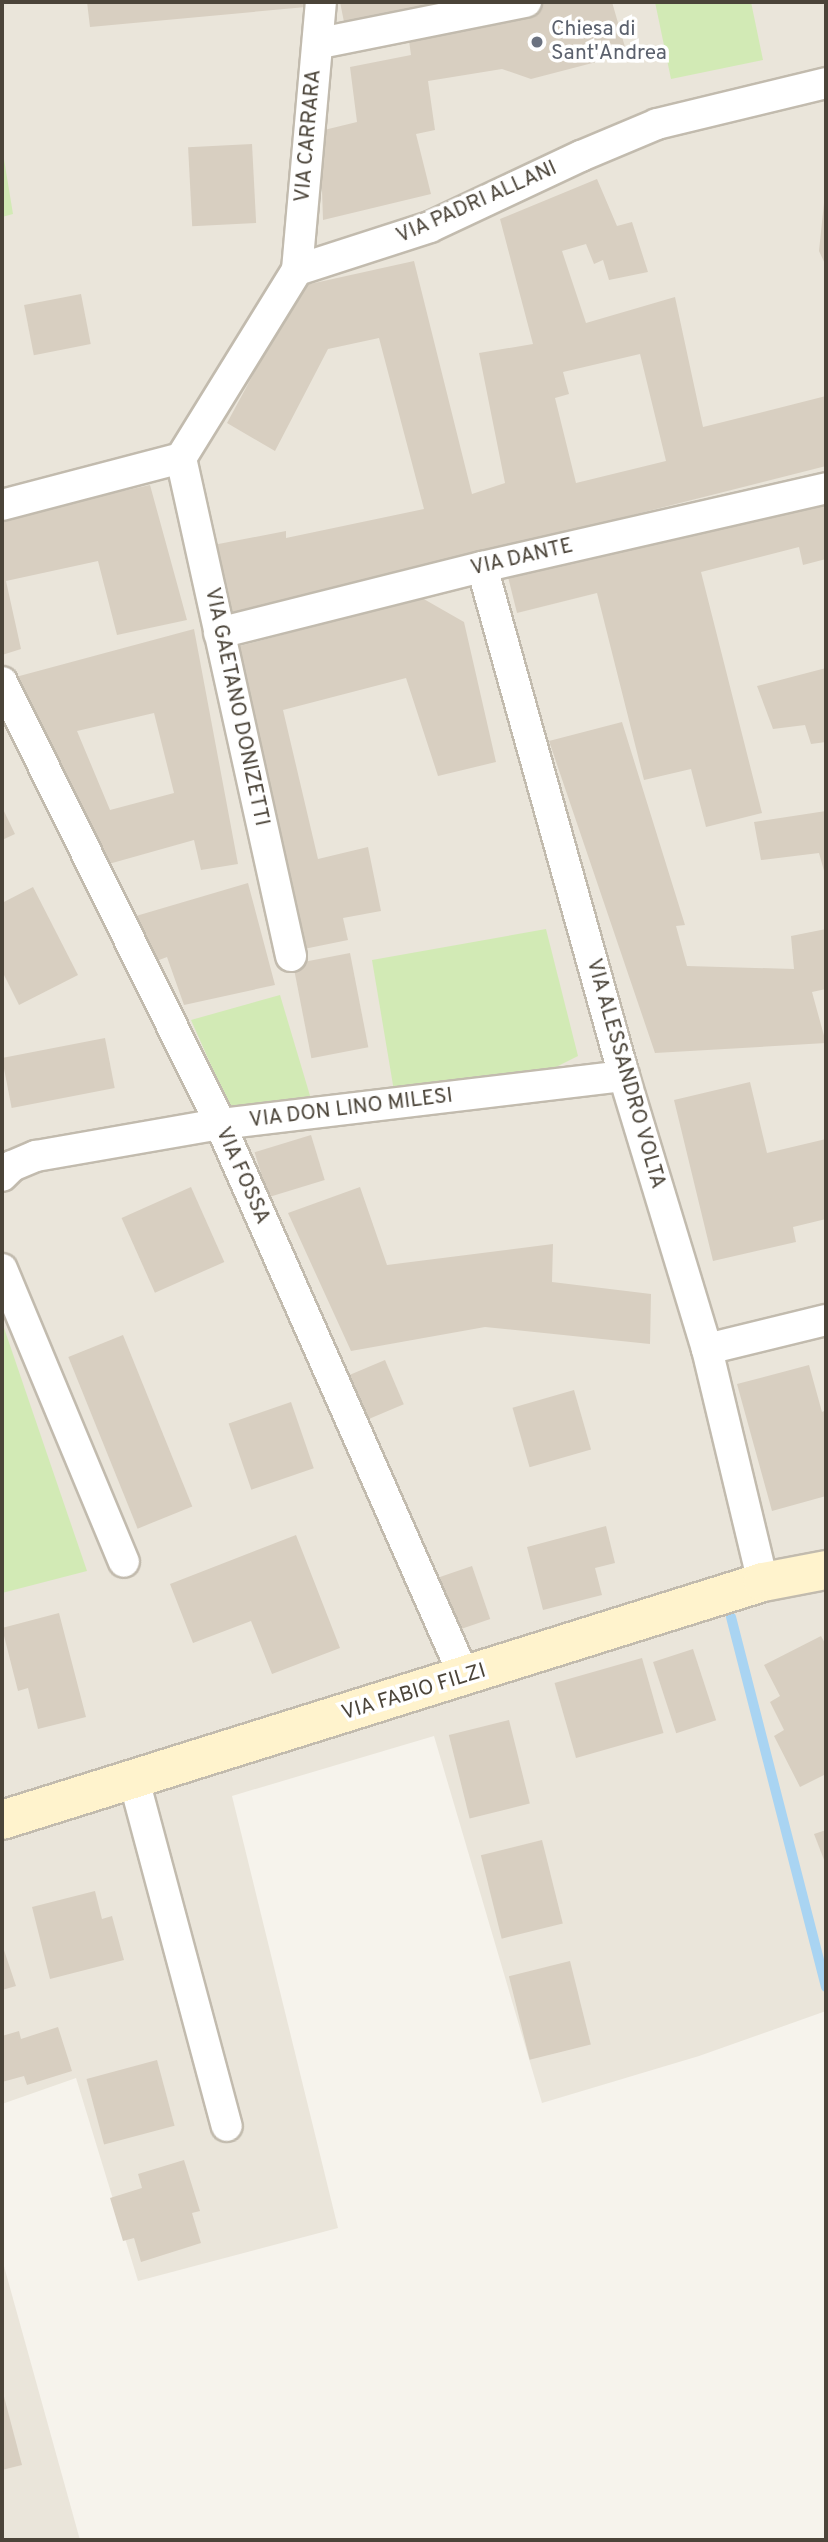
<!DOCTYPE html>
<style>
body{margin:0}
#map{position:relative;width:828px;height:2542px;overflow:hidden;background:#f6f3ec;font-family:Overpass,sans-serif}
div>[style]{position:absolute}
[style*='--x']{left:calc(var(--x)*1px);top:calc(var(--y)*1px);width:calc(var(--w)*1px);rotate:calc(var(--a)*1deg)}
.residential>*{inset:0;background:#eae5da}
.green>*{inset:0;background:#d2eab5}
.stream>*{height:10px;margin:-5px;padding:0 5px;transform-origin:5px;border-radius:5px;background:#a9d4f2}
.building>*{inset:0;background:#d8cfc1;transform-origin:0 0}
.roads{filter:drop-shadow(2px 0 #c2bbae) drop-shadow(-2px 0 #c2bbae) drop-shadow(0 2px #c2bbae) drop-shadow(0 -2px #c2bbae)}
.street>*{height:30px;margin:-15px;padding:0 15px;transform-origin:15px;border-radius:15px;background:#fff}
.secondary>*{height:38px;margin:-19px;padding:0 19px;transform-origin:19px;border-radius:19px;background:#fff3cd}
.dots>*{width:19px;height:19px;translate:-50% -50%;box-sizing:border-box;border:4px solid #fff;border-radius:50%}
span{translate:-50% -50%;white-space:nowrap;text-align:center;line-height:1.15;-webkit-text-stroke:7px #fff;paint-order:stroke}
.worship-label{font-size:21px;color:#5b616d}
.left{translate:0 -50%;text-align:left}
.street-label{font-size:21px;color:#4b4439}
.frame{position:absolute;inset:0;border:4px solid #4b4439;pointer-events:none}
</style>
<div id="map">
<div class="residential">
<div style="clip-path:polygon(2px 2px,826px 2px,826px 2011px,699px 2056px,542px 2103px,434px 1736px,232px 1796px,338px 2228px,138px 2281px,76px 2078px,2px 2104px)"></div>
<div style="clip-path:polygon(2px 2259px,80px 2540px,2px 2540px)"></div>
</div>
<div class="green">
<div style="clip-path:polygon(655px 2px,751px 2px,763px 60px,671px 79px)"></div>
<div style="clip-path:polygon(2px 147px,13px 214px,2px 217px)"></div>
<div style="clip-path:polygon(546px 929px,578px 1056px,544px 1073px,394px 1091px,372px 960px)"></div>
<div style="clip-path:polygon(280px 995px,311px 1099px,230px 1108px,191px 1020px)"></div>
<div style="clip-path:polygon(2px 1322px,87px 1571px,2px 1593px)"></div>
</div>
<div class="stream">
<div style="--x:731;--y:1617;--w:382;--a:75.6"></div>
</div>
<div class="building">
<div style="clip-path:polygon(87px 2px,305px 2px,306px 7px,90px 27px)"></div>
<div style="clip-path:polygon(340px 2px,612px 2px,627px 54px,531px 79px,502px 69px,428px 81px,435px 130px,416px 134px,431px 194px,323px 220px,320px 131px,357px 122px,350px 67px,411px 55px,407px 26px,347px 37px)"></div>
<div style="left:252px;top:144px;width:79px;height:64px;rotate:87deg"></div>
<div style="clip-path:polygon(evenodd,597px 179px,617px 226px,632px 222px,648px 272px,609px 280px,603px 260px,594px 264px,586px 244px,562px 251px,586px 323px,675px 297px,703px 427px,826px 396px,826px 466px,226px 618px,208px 546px,286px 531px,286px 538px,424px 509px,379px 338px,328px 349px,275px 451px,227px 423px,301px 286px,414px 261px,472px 494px,505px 483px,479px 353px,533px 344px,500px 219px,597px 179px,640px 354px,666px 461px,576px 483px,555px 398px,569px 394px,563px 372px,640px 354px)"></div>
<div style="clip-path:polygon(824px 203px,826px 203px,826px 266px,819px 251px)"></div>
<div style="left:81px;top:294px;width:51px;height:58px;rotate:79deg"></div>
<div style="clip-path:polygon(150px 485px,187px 620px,117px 635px,98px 561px,6px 581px,21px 649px,2px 655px,2px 518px)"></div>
<div style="clip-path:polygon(826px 494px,826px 559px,803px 565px,799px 547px,701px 572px,762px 813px,706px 827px,691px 769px,644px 780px,597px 593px,517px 613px,507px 573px)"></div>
<div style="clip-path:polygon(422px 598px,464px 622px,496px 762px,438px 776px,406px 678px,283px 710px,318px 859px,368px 847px,381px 911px,343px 918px,348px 940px,299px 950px,232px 648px)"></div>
<div style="clip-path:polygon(evenodd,194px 629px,238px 864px,201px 870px,194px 840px,98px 867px,12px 678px,194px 629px,154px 713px,174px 793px,110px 810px,77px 731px,154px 713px)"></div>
<div style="clip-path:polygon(826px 668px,826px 742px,811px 744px,805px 725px,773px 729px,757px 686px)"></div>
<div style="clip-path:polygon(622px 722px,685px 925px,676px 926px,687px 966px,794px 969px,791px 936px,826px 929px,826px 989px,812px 992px,826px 1043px,655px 1053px,549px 741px)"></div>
<div style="clip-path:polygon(2px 807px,15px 834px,2px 840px)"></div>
<div style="clip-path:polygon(826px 811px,826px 878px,819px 853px,761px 860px,754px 822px)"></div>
<div style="clip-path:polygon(248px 883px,275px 985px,184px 1005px,167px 957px,154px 962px,136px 916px)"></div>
<div style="clip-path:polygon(33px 887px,78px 975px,19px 1005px,2px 971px,2px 903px)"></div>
<div style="left:350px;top:953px;width:96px;height:58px;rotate:79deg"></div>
<div style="left:105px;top:1038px;width:51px;height:105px;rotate:79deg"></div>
<div style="clip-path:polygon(750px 1082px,767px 1153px,826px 1139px,826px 1219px,793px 1227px,796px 1242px,713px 1261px,674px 1100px)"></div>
<div style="left:311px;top:1135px;width:47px;height:59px;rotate:73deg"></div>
<div style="left:191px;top:1187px;width:82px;height:76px;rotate:66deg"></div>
<div style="clip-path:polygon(360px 1187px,387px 1265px,553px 1244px,552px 1282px,651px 1294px,650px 1344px,485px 1327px,351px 1351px,288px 1213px)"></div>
<div style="left:123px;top:1335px;width:185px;height:59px;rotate:68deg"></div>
<div style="left:385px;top:1360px;width:48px;height:47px;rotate:67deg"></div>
<div style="clip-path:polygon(809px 1365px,822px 1412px,826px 1410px,826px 1496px,772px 1511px,737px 1384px)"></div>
<div style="left:574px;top:1390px;width:62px;height:64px;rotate:74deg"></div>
<div style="left:291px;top:1402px;width:70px;height:66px;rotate:71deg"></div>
<div style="clip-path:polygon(606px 1526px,615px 1563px,595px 1568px,602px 1595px,543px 1610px,527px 1547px)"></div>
<div style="clip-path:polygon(296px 1535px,340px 1648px,272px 1674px,251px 1621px,193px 1643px,170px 1584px)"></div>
<div style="left:472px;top:1566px;width:56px;height:37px;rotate:71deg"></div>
<div style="clip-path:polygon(59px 1613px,86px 1717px,38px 1729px,28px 1688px,18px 1691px,2px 1628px)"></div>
<div style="clip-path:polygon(821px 1636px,826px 1645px,826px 1774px,800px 1787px,774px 1736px,784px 1730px,770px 1702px,780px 1696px,764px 1665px)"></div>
<div style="left:693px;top:1649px;width:75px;height:42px;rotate:72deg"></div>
<div style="left:642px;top:1658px;width:78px;height:91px;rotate:74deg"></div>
<div style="left:509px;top:1720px;width:86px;height:62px;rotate:76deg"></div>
<div style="clip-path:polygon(826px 1830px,826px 1865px,814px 1834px)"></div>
<div style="left:542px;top:1840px;width:86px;height:63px;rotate:76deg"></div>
<div style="clip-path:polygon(95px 1891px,102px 1919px,112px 1916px,124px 1960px,50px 1979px,32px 1907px)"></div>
<div style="clip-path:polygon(2px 1944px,16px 1986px,2px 1990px)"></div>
<div style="left:570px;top:1961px;width:86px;height:63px;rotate:76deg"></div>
<div style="clip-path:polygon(58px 2027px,72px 2071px,27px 2085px,24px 2076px,2px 2082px,2px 2036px,19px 2031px,21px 2039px)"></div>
<div style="left:157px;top:2060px;width:68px;height:73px;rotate:75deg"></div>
<div style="clip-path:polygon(184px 2160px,200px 2211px,192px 2213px,201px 2243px,141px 2262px,134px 2238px,123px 2241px,110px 2198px,142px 2188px,138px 2174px)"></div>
<div style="clip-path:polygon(2px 2389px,22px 2465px,2px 2470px)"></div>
</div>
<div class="roads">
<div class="street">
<div style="--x:325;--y:42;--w:205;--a:-11.3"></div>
<div style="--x:297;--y:270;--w:269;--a:-84.9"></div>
<div style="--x:181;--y:458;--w:221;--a:-58.3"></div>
<div style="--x:297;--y:270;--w:140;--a:-17.9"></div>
<div style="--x:430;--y:227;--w:167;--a:-25.2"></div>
<div style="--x:581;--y:156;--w:82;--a:-22.8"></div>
<div style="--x:657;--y:124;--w:174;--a:-13.6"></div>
<div style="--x:181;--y:458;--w:510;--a:77.54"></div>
<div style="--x:2;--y:505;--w:185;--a:-14.7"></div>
<div style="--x:482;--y:567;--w:528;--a:74.41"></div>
<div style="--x:624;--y:1076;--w:285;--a:73.1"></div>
<div style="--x:707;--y:1349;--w:240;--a:76.5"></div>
<div style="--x:219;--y:633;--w:271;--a:-14.1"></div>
<div style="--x:482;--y:567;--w:353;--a:-12.9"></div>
<div style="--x:2;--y:682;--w:493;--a:63.7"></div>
<div style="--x:220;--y:1124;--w:606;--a:66.14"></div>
<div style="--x:2;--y:1176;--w:14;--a:-45"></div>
<div style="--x:12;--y:1166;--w:26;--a:-23"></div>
<div style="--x:36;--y:1156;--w:187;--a:-9.9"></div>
<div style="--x:220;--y:1124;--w:407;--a:-6.8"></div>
<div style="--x:2;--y:1269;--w:317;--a:67.4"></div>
<div style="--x:707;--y:1349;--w:122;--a:-13.7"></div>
<div style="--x:134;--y:1780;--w:358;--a:75"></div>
</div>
<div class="secondary">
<div style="--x:2;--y:1820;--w:797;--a:-17.37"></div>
<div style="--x:763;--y:1582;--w:64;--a:-10.8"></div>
</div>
</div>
<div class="dots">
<div style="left:537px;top:42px;background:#6b7280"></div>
</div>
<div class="worship-label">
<span class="left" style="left:551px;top:42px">Chiesa di<br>Sant'Andrea</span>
</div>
<div class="street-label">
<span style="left:309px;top:136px;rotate:-85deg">VIA CARRARA</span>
<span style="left:477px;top:203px;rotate:-24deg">VIA PADRI ALLANI</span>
<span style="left:522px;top:558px;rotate:-13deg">VIA DANTE</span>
<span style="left:236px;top:707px;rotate:78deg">VIA GAETANO DONIZETTI</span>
<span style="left:625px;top:1074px;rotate:74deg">VIA ALESSANDRO VOLTA</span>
<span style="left:351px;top:1109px;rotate:-7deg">VIA DON LINO MILESI</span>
<span style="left:242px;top:1176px;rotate:66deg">VIA FOSSA</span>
<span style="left:414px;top:1693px;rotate:-17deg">VIA FABIO FILZI</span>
</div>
<div class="frame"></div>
</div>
